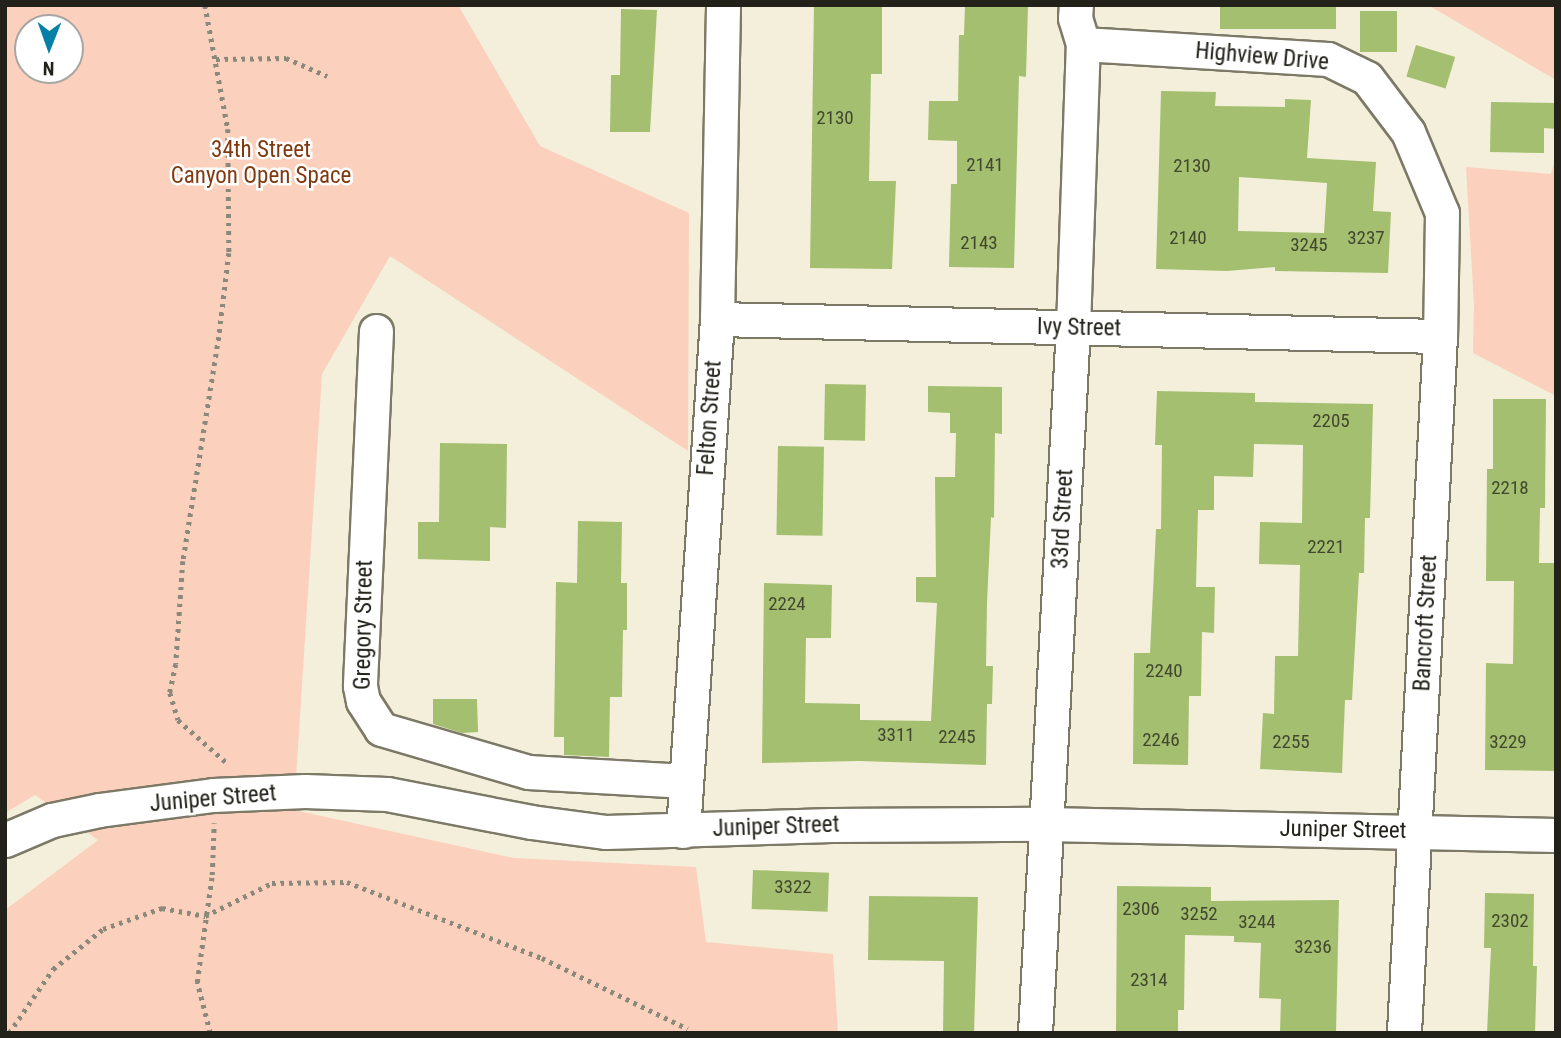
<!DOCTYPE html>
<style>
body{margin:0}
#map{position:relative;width:1561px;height:1038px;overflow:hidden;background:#f3efdb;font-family:"Roboto Condensed",sans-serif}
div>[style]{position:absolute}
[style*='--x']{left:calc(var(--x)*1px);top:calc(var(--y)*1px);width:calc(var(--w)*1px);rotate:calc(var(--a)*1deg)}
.green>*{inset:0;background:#fbd0bc}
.building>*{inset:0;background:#a4bf6f;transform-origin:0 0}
.path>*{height:4.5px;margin-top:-2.25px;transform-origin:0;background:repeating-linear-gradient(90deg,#8b897b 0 3.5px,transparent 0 8.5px)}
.roads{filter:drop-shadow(2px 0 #7d7967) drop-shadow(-2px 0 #7d7967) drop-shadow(0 2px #7d7967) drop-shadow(0 -2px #7d7967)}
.minor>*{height:33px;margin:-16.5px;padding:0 16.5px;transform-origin:16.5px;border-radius:16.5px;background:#fff}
span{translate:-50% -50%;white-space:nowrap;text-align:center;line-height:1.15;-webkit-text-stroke:5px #fff;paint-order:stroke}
.number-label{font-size:19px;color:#42482f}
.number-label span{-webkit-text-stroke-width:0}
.street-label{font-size:23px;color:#22211a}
.park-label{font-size:23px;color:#813a10}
.frame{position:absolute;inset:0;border:7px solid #22211a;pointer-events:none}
.north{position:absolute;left:14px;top:14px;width:70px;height:70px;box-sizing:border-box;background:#fff;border:2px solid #a7a6a3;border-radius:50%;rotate:181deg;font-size:19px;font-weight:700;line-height:28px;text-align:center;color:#22211a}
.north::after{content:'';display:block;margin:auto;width:24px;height:32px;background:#0680a6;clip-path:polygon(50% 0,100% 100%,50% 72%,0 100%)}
</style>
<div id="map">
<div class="green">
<div style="clip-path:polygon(evenodd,5px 5px,458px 5px,540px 146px,689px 213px,688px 451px,390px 256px,322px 374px,294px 810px,514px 858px,696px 867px,706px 942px,833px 954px,838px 1033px,5px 1033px,5px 910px,98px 840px,35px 795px,5px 813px,5px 5px,28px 28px,70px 28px,70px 70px,28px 70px,28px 28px)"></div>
<div style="clip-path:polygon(1428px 5px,1556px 5px,1556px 80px)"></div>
<div style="clip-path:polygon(1556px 156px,1556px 396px,1473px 353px,1474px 304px,1466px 167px,1551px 174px)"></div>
</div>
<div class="building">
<div style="clip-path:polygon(814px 5px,882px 5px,882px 74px,871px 74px,869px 181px,896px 181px,892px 269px,810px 268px)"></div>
<div style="clip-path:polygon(965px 5px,1028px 5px,1026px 77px,1019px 76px,1014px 268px,949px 267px,951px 184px,957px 184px,957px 141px,928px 140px,929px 101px,958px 101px,959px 35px,964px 35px)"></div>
<div style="left:1220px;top:5px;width:116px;height:24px"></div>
<div style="clip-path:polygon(621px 9px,657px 10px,650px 132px,610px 132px,611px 75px,620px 75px)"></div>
<div style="left:1360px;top:11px;width:37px;height:41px"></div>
<div style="left:1416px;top:45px;width:41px;height:33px;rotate:17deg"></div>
<div style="clip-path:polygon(evenodd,1161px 91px,1216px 92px,1215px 106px,1285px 107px,1285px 99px,1311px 100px,1307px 158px,1376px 162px,1373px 211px,1391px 212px,1388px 273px,1275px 271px,1275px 267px,1227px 271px,1156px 269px,1161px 91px,1239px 177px,1327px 183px,1324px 233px,1238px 231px,1239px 177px)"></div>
<div style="clip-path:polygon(1491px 102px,1556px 103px,1556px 129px,1544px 128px,1544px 153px,1490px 152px)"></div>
<div style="left:825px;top:384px;width:41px;height:56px;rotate:1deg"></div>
<div style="clip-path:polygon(928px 386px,1002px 387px,1002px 434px,995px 433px,994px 518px,991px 517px,987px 603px,986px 666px,993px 666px,992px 704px,987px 704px,986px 765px,859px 761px,762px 763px,764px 583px,832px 585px,831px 638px,806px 638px,805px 703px,860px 704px,860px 720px,931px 721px,937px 603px,916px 602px,916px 577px,936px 577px,935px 477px,955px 477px,956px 433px,950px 433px,950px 413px,928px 412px)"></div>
<div style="clip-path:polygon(1157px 391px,1255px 393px,1255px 402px,1373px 404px,1370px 518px,1365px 518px,1364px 573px,1359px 573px,1352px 700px,1345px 700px,1342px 773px,1260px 769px,1263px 713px,1274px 714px,1275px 656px,1298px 656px,1300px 565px,1259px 564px,1260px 522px,1302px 523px,1303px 445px,1254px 444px,1253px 477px,1214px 476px,1214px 510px,1198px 510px,1196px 587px,1215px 587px,1214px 633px,1202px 632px,1201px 696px,1189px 696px,1188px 765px,1133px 764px,1134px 653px,1150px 653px,1156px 529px,1161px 529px,1162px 445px,1155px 445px)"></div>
<div style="clip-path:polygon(1493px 399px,1546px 399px,1545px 508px,1540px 508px,1539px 563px,1556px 563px,1556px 771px,1485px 770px,1486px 663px,1513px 664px,1514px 581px,1486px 581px,1487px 469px,1493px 469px)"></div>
<div style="clip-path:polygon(440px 443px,507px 444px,506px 528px,490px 527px,490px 561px,418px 559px,418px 522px,439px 522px)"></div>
<div style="left:778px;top:446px;width:46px;height:89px;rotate:1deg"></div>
<div style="clip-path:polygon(578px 521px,622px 522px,621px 583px,627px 583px,627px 630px,623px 630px,622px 697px,610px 697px,609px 757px,564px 755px,564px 737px,554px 737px,556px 582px,577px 583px)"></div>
<div style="clip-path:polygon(433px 699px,477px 699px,478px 732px,462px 733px,433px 724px)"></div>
<div style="left:753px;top:870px;width:76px;height:39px;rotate:2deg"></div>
<div style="clip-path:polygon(1117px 886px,1211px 887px,1211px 901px,1339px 900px,1336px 1033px,1280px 1033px,1281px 999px,1259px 998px,1261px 943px,1234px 942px,1234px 936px,1185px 935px,1184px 1010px,1178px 1010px,1178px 1033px,1116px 1033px)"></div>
<div style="clip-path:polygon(1485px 893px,1534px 894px,1533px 966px,1537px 966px,1535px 1033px,1487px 1033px,1491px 948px,1484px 948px)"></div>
<div style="clip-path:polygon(869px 896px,978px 897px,974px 1033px,943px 1033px,944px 961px,868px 960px)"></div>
</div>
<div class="path">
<div style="--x:205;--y:5;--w:126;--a:79.5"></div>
<div style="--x:228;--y:129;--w:124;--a:89.5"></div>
<div style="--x:229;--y:253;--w:85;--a:96.8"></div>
<div style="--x:219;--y:337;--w:227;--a:99.1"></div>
<div style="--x:183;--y:561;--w:103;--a:93.9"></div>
<div style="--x:176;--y:664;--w:30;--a:102"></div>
<div style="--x:170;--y:693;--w:28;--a:73"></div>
<div style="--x:178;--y:720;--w:64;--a:41.2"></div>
<div style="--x:216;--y:59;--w:70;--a:-0.8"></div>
<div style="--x:286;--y:58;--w:45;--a:23.7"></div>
<div style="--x:9;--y:1033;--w:78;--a:-55.5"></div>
<div style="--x:53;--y:969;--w:64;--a:-38.7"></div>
<div style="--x:103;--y:929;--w:63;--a:-19.6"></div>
<div style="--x:162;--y:908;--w:44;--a:10.5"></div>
<div style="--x:205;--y:916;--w:75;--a:-26.2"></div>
<div style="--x:272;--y:883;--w:75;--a:-0.8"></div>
<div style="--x:347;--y:882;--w:209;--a:21.3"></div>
<div style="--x:542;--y:958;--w:162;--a:25.9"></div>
<div style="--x:210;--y:1033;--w:53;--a:-104.3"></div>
<div style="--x:197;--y:982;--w:108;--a:-82"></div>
<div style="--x:212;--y:875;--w:52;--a:-87.8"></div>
</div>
<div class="roads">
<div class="minor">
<div style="--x:1083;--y:44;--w:245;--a:3.5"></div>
<div style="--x:1328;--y:59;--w:43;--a:26"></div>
<div style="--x:1367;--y:78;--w:68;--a:52.8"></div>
<div style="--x:1408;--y:132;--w:88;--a:67.2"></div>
<div style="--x:1442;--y:213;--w:123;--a:90.9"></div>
<div style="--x:1440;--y:336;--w:698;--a:92.96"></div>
<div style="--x:717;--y:319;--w:723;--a:1.35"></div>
<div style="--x:376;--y:331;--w:355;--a:92.6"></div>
<div style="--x:360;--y:686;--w:15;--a:79"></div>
<div style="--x:363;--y:701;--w:33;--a:57"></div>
<div style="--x:381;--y:729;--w:153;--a:16.3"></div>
<div style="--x:528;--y:772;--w:158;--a:3.3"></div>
<div style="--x:683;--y:831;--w:513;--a:-86.2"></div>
<div style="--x:717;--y:319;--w:314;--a:-88.9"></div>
<div style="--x:5;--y:840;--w:51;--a:-23.1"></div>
<div style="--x:52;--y:820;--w:48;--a:-12"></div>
<div style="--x:99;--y:810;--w:115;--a:-7.5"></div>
<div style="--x:213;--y:795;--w:92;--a:-2.5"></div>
<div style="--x:305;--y:791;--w:82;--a:2.1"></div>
<div style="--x:387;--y:794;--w:147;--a:11"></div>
<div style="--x:531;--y:822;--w:76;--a:7.6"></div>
<div style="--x:606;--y:832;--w:225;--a:-1.8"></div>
<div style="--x:831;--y:825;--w:216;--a:-0.3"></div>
<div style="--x:1047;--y:824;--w:509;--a:1.24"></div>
<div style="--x:1035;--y:1033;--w:707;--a:-86.92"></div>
<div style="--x:1073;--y:327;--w:283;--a:-88"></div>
<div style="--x:1083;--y:44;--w:27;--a:-107"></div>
<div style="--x:1075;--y:18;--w:13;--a:-86"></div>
</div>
</div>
<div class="number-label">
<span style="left:835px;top:118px">2130</span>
<span style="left:985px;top:165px">2141</span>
<span style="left:1192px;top:166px">2130</span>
<span style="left:1188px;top:238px">2140</span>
<span style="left:1366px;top:238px">3237</span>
<span style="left:979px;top:243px">2143</span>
<span style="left:1309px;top:245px">3245</span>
<span style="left:1331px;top:421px">2205</span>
<span style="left:1510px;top:488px">2218</span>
<span style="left:1326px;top:547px">2221</span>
<span style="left:787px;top:604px">2224</span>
<span style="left:1164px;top:671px">2240</span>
<span style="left:896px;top:735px">3311</span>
<span style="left:957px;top:737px">2245</span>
<span style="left:1161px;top:740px">2246</span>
<span style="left:1291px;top:742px">2255</span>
<span style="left:1508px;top:742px">3229</span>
<span style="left:793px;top:887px">3322</span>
<span style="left:1141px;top:909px">2306</span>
<span style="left:1199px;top:914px">3252</span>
<span style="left:1510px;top:921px">2302</span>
<span style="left:1257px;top:922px">3244</span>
<span style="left:1313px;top:947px">3236</span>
<span style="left:1149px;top:980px">2314</span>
</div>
<div class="street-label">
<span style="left:1262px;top:57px;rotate:5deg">Highview Drive</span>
<span style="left:1079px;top:328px;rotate:1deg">Ivy Street</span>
<span style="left:710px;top:418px;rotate:-86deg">Felton Street</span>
<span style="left:1063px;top:519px;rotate:-87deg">33rd Street</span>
<span style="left:1426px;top:623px;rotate:-87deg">Bancroft Street</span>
<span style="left:364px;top:625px;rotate:-89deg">Gregory Street</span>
<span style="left:213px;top:799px;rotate:-5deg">Juniper Street</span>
<span style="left:776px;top:827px;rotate:-2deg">Juniper Street</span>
<span style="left:1343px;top:830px;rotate:1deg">Juniper Street</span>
</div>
<div class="park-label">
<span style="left:261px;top:163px">34th Street<br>Canyon Open Space</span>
</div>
<div class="frame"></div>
<div class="north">N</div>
</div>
